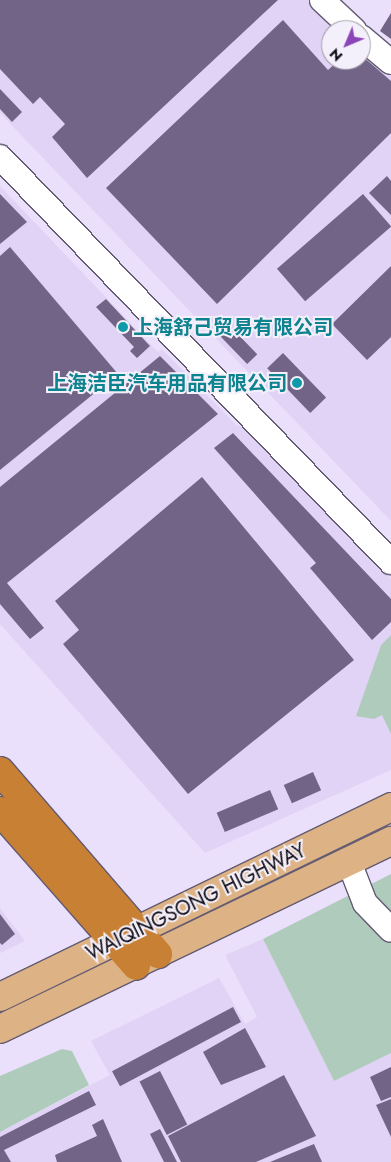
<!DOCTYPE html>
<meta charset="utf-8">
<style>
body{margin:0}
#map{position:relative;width:391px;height:1162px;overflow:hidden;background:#eae0fb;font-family:Jost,"Noto Sans SC",sans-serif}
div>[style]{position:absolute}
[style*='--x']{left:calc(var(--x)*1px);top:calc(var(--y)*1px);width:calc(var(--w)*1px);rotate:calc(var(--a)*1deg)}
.built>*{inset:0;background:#e0d3f5}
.green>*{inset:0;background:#aecbbb}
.building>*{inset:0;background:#726486;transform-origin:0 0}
.roads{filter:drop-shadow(1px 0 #645b72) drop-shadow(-1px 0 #645b72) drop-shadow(0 1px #645b72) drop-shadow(0 -1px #645b72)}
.minor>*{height:24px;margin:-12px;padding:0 12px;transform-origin:12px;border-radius:12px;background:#fff}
.major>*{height:28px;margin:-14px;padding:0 14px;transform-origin:14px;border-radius:14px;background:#ddb385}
.highway>*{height:28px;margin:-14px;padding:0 14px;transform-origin:14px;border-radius:14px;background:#c78034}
.dots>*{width:14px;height:14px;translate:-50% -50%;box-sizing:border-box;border:2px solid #f4f0fb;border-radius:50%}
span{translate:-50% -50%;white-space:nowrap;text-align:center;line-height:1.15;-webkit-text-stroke:4px #f4f0fb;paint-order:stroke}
.culture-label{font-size:20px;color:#0d838f;font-weight:700}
.left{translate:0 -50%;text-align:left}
.right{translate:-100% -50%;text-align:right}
.street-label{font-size:20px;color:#0e0a13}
.north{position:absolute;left:321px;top:20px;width:50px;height:50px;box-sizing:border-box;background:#f4f0fb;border:1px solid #98949e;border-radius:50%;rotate:225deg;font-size:14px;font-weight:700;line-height:20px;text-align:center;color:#0e0a13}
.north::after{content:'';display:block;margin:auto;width:18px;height:22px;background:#8b45b8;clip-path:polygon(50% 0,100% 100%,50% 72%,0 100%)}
</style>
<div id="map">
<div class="built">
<div style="clip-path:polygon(0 0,312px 0,342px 30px,331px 30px,331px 60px,361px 60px,361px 49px,391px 74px,391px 521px,0 113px)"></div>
<div style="clip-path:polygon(0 186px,158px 352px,162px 349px,237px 426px,245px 425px,391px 579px,391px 770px,205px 853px,0 624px)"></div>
<div style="clip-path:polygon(0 908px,25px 941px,0 953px)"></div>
<div style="clip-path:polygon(263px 939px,334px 1081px,391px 1053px,391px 1162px,0 1162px,0 1132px,110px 1075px,91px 1041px,219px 978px,245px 1024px,257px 1017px,225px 955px)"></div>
</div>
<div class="green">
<div style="clip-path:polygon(391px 635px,391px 734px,382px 715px,374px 719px,356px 716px,381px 645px)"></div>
<div style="clip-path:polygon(391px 874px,391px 1053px,334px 1081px,263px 939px)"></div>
<div style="clip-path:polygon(62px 1049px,72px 1051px,89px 1085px,0 1132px,0 1076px)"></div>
</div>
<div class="building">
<div style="clip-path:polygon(0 0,278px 0,87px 178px,52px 137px,65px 124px,40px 97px,33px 104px,0 69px)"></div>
<div style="clip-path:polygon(391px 13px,391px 39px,380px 31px)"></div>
<div style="clip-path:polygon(283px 20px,328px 70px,339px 60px,361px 60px,361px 55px,391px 81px,391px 133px,217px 304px,106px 188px)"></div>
<div style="clip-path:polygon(0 89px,22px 112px,12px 122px,0 109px)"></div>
<div style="clip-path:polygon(387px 176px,391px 181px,391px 215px,369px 193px)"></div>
<div style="clip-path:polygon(0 194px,27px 222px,0 244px)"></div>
<div style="left:363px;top:194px;width:43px;height:114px;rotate:49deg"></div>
<div style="clip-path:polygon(10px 247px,118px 374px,0 470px,0 256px)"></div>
<div style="clip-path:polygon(391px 266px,391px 337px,367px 360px,332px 324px)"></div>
<div style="clip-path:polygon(106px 299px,150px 346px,137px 358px,130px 351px,134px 347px,96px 307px)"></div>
<div style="left:226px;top:322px;width:45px;height:14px;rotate:46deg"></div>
<div style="left:283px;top:353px;width:62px;height:22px;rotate:46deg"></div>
<div style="clip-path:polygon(160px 356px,218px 414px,7px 583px,44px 628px,30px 639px,0 604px,0 487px)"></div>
<div style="clip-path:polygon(233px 433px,391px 599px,391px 622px,372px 640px,310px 568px,316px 563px,214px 448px)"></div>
<div style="clip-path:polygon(202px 477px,354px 660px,188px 794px,63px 644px,79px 630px,55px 601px)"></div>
<div style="left:313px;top:772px;width:20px;height:32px;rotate:66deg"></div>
<div style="left:270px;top:790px;width:21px;height:58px;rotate:67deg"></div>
<div style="clip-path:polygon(0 914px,15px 934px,2px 945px,0 943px)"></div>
<div style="left:233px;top:1007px;width:17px;height:137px;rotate:62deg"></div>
<div style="clip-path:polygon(245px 1028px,266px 1067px,221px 1085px,203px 1052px)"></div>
<div style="clip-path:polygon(391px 1067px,391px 1097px,381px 1101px,370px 1077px)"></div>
<div style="left:160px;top:1071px;width:60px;height:23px;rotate:63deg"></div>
<div style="clip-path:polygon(284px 1075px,316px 1136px,256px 1162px,181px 1162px,168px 1136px)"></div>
<div style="clip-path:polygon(89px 1091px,96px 1105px,4px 1150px,11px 1162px,0 1162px,0 1137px)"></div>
<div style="clip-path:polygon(391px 1099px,391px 1137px,376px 1105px)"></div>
<div style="clip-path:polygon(103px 1119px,122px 1162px,57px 1162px,55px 1155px,97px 1136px,92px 1125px)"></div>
<div style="clip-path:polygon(160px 1129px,177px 1162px,164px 1162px,150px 1134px)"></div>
<div style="clip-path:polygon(314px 1144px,322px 1162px,270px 1162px)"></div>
</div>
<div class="roads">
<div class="minor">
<div style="--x:322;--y:0;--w:44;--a:43.2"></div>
<div style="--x:361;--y:37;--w:39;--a:40"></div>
<div style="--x:0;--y:157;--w:563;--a:46.01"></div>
<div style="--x:349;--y:862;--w:44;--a:68.7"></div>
<div style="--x:365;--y:903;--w:37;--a:46"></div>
</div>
<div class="major">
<div style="--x:0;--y:997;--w:435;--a:-25.9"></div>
<div style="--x:0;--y:1029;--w:434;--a:-25.7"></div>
</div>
<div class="highway">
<div style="--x:0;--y:771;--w:242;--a:49.2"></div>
<div style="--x:0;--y:811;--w:206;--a:48.7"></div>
</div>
</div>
<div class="dots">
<div style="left:123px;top:327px;background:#0f9aa8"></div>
<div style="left:297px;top:383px;background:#0f9aa8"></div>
</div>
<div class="culture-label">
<span class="left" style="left:133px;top:327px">上海舒己贸易有限公司</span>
<span class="right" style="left:287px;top:383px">上海洁臣汽车用品有限公司</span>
</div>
<div class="street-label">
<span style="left:196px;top:902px;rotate:-26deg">WAIQINGSONG HIGHWAY</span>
</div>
<div class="north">N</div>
</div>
